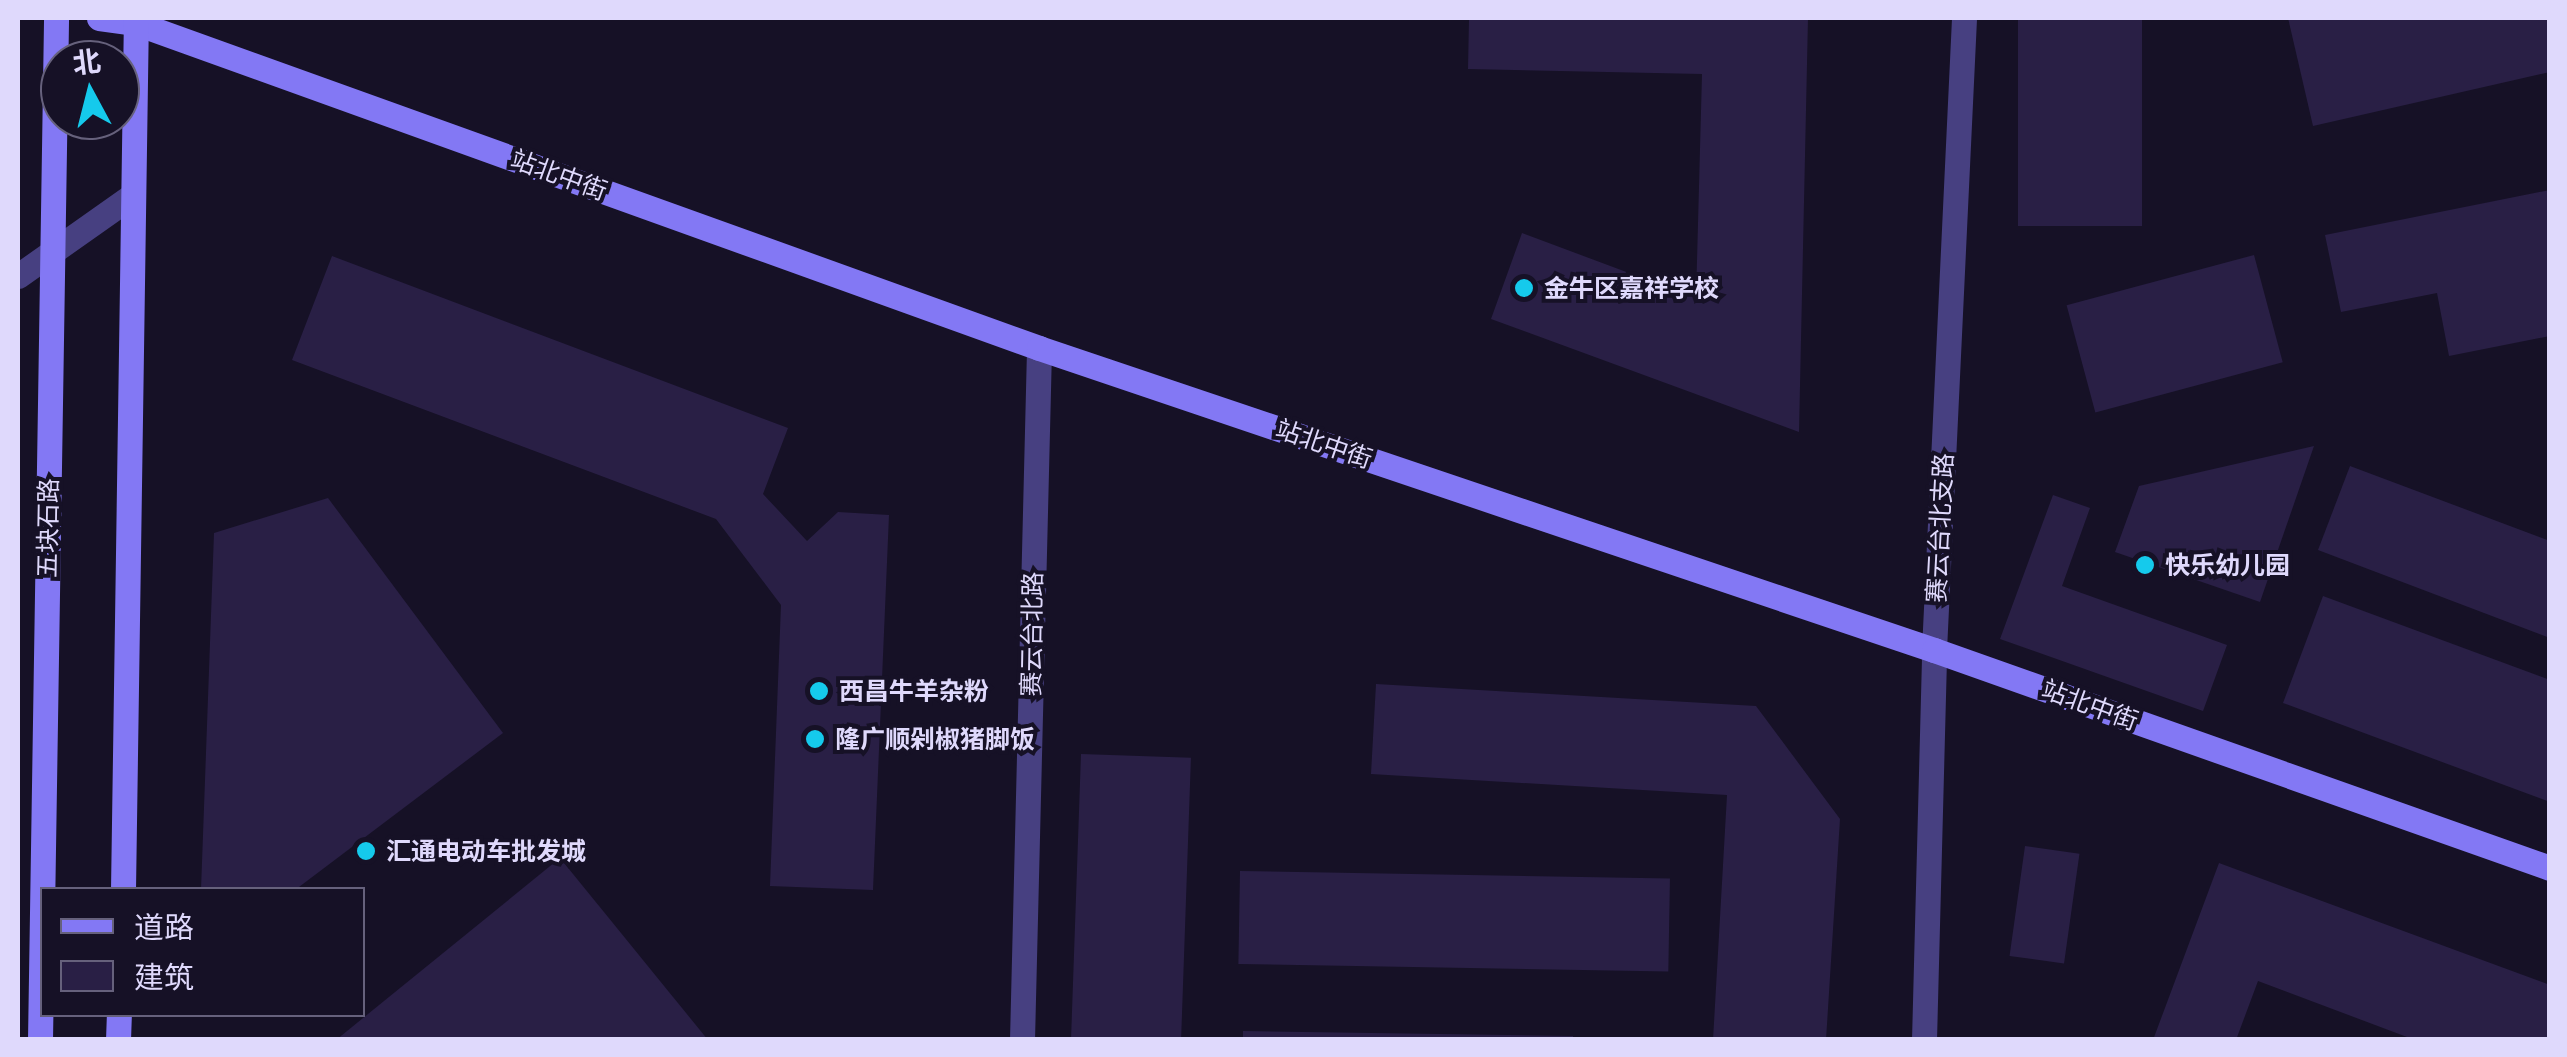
<!DOCTYPE html>
<meta charset="utf-8">
<style>
body{margin:0}
#map{position:relative;width:2567px;height:1057px;overflow:hidden;background:#161126;font-family:"Titillium Web","Noto Sans SC",sans-serif}
div>[style]{position:absolute}
[style*='--x']{left:calc(var(--x)*1px);top:calc(var(--y)*1px);width:calc(var(--w)*1px);rotate:calc(var(--a)*1deg)}
.building>*{inset:0;background:#291f45;transform-origin:0 0}
.street>*{height:25px;margin:-12.5px;padding:0 12.5px;transform-origin:12.5px;border-radius:12.5px;background:#474081}
.secondary>*{height:25px;margin:-12.5px;padding:0 12.5px;transform-origin:12.5px;border-radius:12.5px;background:#8378f4}
.dots>*{width:28px;height:28px;translate:-50% -50%;box-sizing:border-box;border:5px solid #161126;border-radius:50%}
span{translate:-50% -50%;white-space:nowrap;text-align:center;line-height:1.15;-webkit-text-stroke:8px #161126;paint-order:stroke}
.street-label{font-size:25px;color:#dfd9fc}
.poi-label{font-size:25px;color:#dfd9fc;font-weight:700}
.left{translate:0 -50%;text-align:left}
.frame{position:absolute;inset:0;border:20px solid #dfd9fc;pointer-events:none}
.legend{position:absolute;left:40px;top:887px;width:325px;height:130px;box-sizing:border-box;background:#161126;border:2px solid #66617c;margin:0;padding:12px 18px;list-style:none;font-size:30px;color:#dfd9fc}
.legend li{display:flex;align-items:center;gap:20px;height:50px}
.legend b{width:50px;border:2px solid #66617c}
.north{position:absolute;left:40px;top:40px;width:100px;height:100px;box-sizing:border-box;background:#161126;border:2px solid #66617c;border-radius:50%;rotate:353deg;font-size:28px;font-weight:700;line-height:40px;text-align:center;color:#dfd9fc}
.north::after{content:'';display:block;margin:auto;width:35px;height:45px;background:#15caec;clip-path:polygon(50% 0,100% 100%,50% 72%,0 100%)}
</style>
<div id="map">
<div class="building">
<div style="clip-path:polygon(1469px 18px,1808px 18px,1799px 432px,1491px 319px,1522px 233px,1696px 298px,1702px 74px,1468px 69px)"></div>
<div style="left:2018px;top:18px;width:124px;height:208px"></div>
<div style="clip-path:polygon(2288px 18px,2550px 18px,2550px 72px,2313px 126px)"></div>
<div style="clip-path:polygon(2550px 190px,2550px 336px,2449px 356px,2437px 293px,2341px 312px,2325px 235px)"></div>
<div style="left:2254px;top:255px;width:111px;height:194px;rotate:75deg"></div>
<div style="clip-path:polygon(332px 256px,788px 428px,763px 494px,807px 541px,838px 512px,889px 515px,873px 890px,770px 886px,781px 605px,716px 519px,292px 360px)"></div>
<div style="clip-path:polygon(2314px 446px,2260px 602px,2115px 552px,2139px 486px)"></div>
<div style="clip-path:polygon(2350px 466px,2550px 541px,2550px 638px,2318px 550px)"></div>
<div style="clip-path:polygon(2053px 495px,2090px 508px,2062px 586px,2227px 645px,2203px 711px,2000px 639px)"></div>
<div style="clip-path:polygon(328px 498px,503px 733px,295px 890px,201px 890px,214px 533px)"></div>
<div style="clip-path:polygon(2323px 596px,2550px 680px,2550px 802px,2283px 703px)"></div>
<div style="clip-path:polygon(1376px 684px,1756px 706px,1840px 819px,1826px 1040px,1713px 1040px,1727px 795px,1371px 774px)"></div>
<div style="left:1081px;top:754px;width:110px;height:286px;rotate:2deg"></div>
<div style="left:2025px;top:846px;width:55px;height:111px;rotate:8deg"></div>
<div style="clip-path:polygon(560px 858px,708px 1040px,336px 1040px)"></div>
<div style="clip-path:polygon(2219px 863px,2550px 985px,2550px 1040px,2415px 1040px,2258px 981px,2236px 1040px,2153px 1040px)"></div>
<div style="left:1240px;top:871px;width:430px;height:93px;rotate:1deg"></div>
<div style="clip-path:polygon(1243px 1031px,1573px 1036px,1573px 1040px,1243px 1040px)"></div>
</div>
<div class="street">
<div style="--x:18;--y:276;--w:137;--a:-35.2"></div>
<div style="--x:1022;--y:1040;--w:692;--a:-88.59"></div>
<div style="--x:1924;--y:1040;--w:390;--a:-88.5"></div>
<div style="--x:1934;--y:650;--w:633;--a:-87.28"></div>
</div>
<div class="secondary">
<div style="--x:99;--y:18;--w:37;--a:8"></div>
<div style="--x:136;--y:23;--w:960;--a:19.79"></div>
<div style="--x:1039;--y:348;--w:945;--a:18.65"></div>
<div style="--x:1934;--y:650;--w:653;--a:19.49"></div>
<div style="--x:123;--y:890;--w:872;--a:-89.15"></div>
<div style="--x:40;--y:1040;--w:1022;--a:-89.1"></div>
<div style="--x:118;--y:1040;--w:26;--a:-88"></div>
</div>
<div class="dots">
<div style="left:1524px;top:288px;background:#15caec"></div>
<div style="left:2145px;top:565px;background:#15caec"></div>
<div style="left:819px;top:691px;background:#15caec"></div>
<div style="left:815px;top:739px;background:#15caec"></div>
<div style="left:366px;top:851px;background:#15caec"></div>
</div>
<div class="street-label">
<span style="left:559px;top:175px;rotate:20deg">站北中街</span>
<span style="left:1324px;top:444px;rotate:19deg">站北中街</span>
<span style="left:48px;top:528px;rotate:-89deg">五块石路</span>
<span style="left:1940px;top:528px;rotate:-87deg">赛云台北支路</span>
<span style="left:1032px;top:634px;rotate:-89deg">赛云台北路</span>
<span style="left:2090px;top:705px;rotate:20deg">站北中街</span>
</div>
<div class="poi-label">
<span class="left" style="left:1544px;top:288px">金牛区嘉祥学校</span>
<span class="left" style="left:2165px;top:565px">快乐幼儿园</span>
<span class="left" style="left:839px;top:691px">西昌牛羊杂粉</span>
<span class="left" style="left:835px;top:739px">隆广顺剁椒猪脚饭</span>
<span class="left" style="left:386px;top:851px">汇通电动车批发城</span>
</div>
<div class="frame"></div>
<ul class="legend">
<li><b style="height:12px;background:#8378f4"></b>道路</li>
<li><b style="height:28px;background:#291f45"></b>建筑</li>
</ul>
<div class="north">北</div>
</div>
